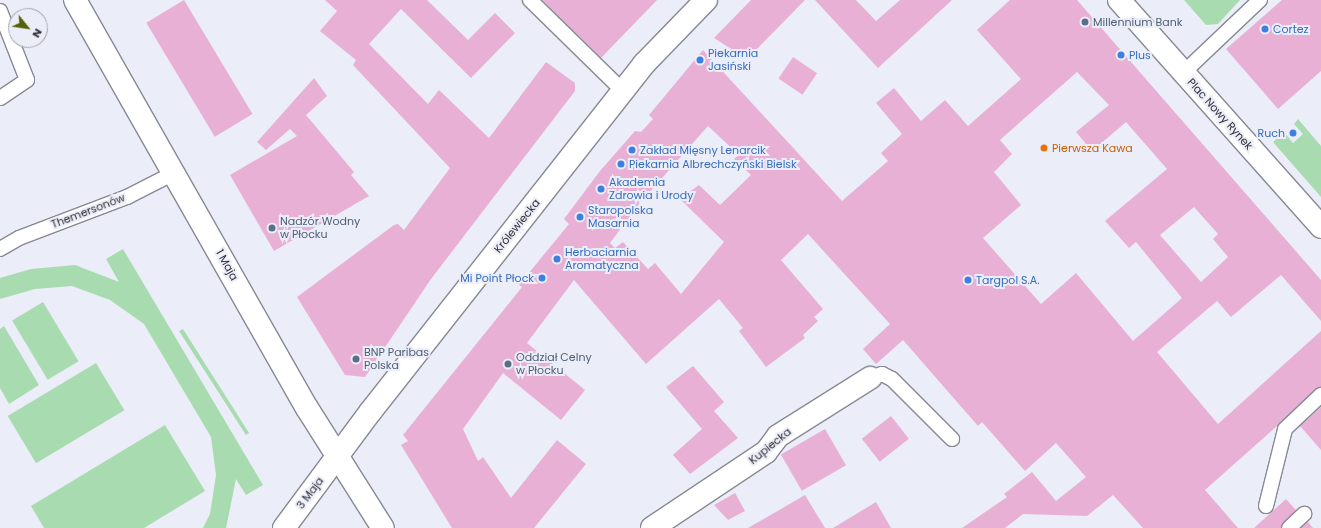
<!DOCTYPE html>
<meta charset="utf-8">
<style>
body{margin:0}
#map{position:relative;width:1321px;height:528px;overflow:hidden;background:#ebedf8;font-family:Poppins,sans-serif}
div>[style]{position:absolute}
[style*='--x']{left:calc(var(--x)*1px);top:calc(var(--y)*1px);width:calc(var(--w)*1px);rotate:calc(var(--a)*1deg)}
.green>*{inset:0;background:#a9dbb0;transform-origin:0 0}
.building>*{inset:0;background:#e9b0d6;transform-origin:0 0}
.roads{filter:drop-shadow(1px 0 #878993) drop-shadow(-1px 0 #878993) drop-shadow(0 1px #878993) drop-shadow(0 -1px #878993)}
.service>*{height:14px;margin:-7px;padding:0 7px;transform-origin:7px;border-radius:7px;background:#fff}
.minor>*{height:22px;margin:-11px;padding:0 11px;transform-origin:11px;border-radius:11px;background:#fff}
.dots>*{width:11px;height:11px;translate:-50% -50%;box-sizing:border-box;border:2px solid #ebedf8;border-radius:50%}
span{translate:-50% -50%;white-space:nowrap;text-align:center;line-height:1.15;-webkit-text-stroke:4px #ebedf8;paint-order:stroke}
.service-label{font-size:11px;color:#4e5e75}
.left{translate:0 -50%;text-align:left}
.shop-label{font-size:11px;color:#366cbe}
.right{translate:-100% -50%;text-align:right}
.street-label{font-size:11px;color:#2d2e32}
.food-label{font-size:11px;color:#c56008}
.north{position:absolute;left:8px;top:8px;width:40px;height:40px;box-sizing:border-box;background:#ebedf8;border:1px solid #9fa1a9;border-radius:50%;rotate:120deg;font-size:11px;font-weight:700;line-height:16px;text-align:center;color:#2d2e32}
.north::after{content:'';display:block;margin:auto;width:14px;height:18px;background:#516209;clip-path:polygon(50% 0,100% 100%,50% 72%,0 100%)}
</style>
<div id="map">
<div class="green">
<div style="clip-path:polygon(1184px 0,1240px 0,1218px 24px,1206px 25px)"></div>
<div style="clip-path:polygon(1298px 119px,1321px 146px,1321px 197px,1273px 142px,1284px 132px,1293px 143px,1303px 134px,1294px 124px)"></div>
<div style="clip-path:polygon(123px 249px,263px 485px,246px 495px,236px 479px,226px 528px,203px 528px,210px 514px,216px 475px,211px 437px,144px 324px,110px 300px,72px 286px,35px 289px,0 299px,0 278px,31px 269px,75px 265px,119px 282px,106px 259px)"></div>
<div style="left:43px;top:302px;width:69px;height:36px;rotate:59deg"></div>
<div style="clip-path:polygon(4px 326px,39px 385px,9px 404px,0 388px,0 329px)"></div>
<div style="clip-path:polygon(183px 329px,249px 433px,246px 435px,179px 331px)"></div>
<div style="left:96px;top:363px;width:55px;height:103px;rotate:59deg"></div>
<div style="clip-path:polygon(165px 425px,205px 491px,144px 528px,44px 528px,31px 506px)"></div>
</div>
<div class="building">
<div style="left:184px;top:0;width:133px;height:44px;rotate:59deg"></div>
<div style="clip-path:polygon(325px 0,427px 0,468px 40px,495px 13px,515px 33px,471px 78px,401px 9px,369px 44px,428px 104px,439px 90px,489px 138px,546px 62px,575px 83px,575px 91px,431px 279px,365px 377px,345px 375px,297px 297px,394px 225px,398px 224px,404px 230px,450px 168px,353px 65px,356px 60px,320px 31px,337px 11px)"></div>
<div style="clip-path:polygon(542px 0,657px 0,601px 58px)"></div>
<div style="clip-path:polygon(751px 0,805px 0,747px 59px,714px 38px)"></div>
<div style="clip-path:polygon(815px 0,856px 0,876px 21px,900px 0,952px 0,878px 68px)"></div>
<div style="clip-path:polygon(evenodd,1010px 0,1077px 0,1321px 280px,1321px 321px,1281px 275px,1231px 317px,1217px 301px,1157px 352px,1218px 424px,1321px 331px,1321px 387px,1205px 490px,1238px 528px,1143px 528px,1113px 495px,1087px 516px,1023px 514px,1005px 528px,962px 528px,1007px 497px,1004px 494px,1032px 472px,1056px 501px,1086px 477px,1056px 443px,1025px 471px,982px 422px,978px 426px,903px 340px,876px 364px,863px 349px,890px 324px,808px 234px,781px 260px,823px 309px,814px 317px,818px 321px,803px 335px,805px 338px,766px 367px,739px 331px,743px 328px,719px 299px,646px 364px,574px 280px,527px 343px,585px 390px,561px 420px,503px 373px,463px 429px,478px 461px,483px 457px,511px 498px,557px 440px,586px 464px,534px 528px,452px 528px,401px 445px,408px 441px,403px 435px,522px 287px,519px 285px,569px 224px,564px 219px,600px 171px,635px 131px,641px 132px,653px 119px,649px 115px,703px 50px,842px 201px,888px 161px,881px 153px,902px 134px,876px 103px,894px 88px,921px 121px,945px 100px,968px 126px,1021px 79px,977px 30px,1010px 0,1077px 72px,1109px 105px,1076px 132px,1092px 151px,1126px 122px,1167px 169px,1105px 221px,1129px 248px,1136px 242px,1182px 298px,1133px 341px,1076px 273px,1041px 304px,983px 238px,1021px 205px,994px 172px,1012px 154px,1000px 140px,1077px 72px,1010px 0,708px 126px,739px 155px,734px 159px,751px 175px,720px 205px,699px 185px,680px 199px,724px 242px,681px 294px,655px 263px,648px 269px,623px 242px,615px 248px,610px 243px,640px 203px,708px 126px,1010px 0,1194px 207px,1218px 234px,1213px 239px,1228px 257px,1201px 282px,1160px 235px,1194px 207px)"></div>
<div style="clip-path:polygon(1282px 0,1321px 0,1321px 71px,1278px 109px,1226px 49px)"></div>
<div style="left:793px;top:57px;width:29px;height:26px;rotate:34deg"></div>
<div style="clip-path:polygon(314px 78px,327px 96px,306px 115px,354px 172px,351px 175px,369px 196px,274px 251px,230px 175px,297px 136px,290px 129px,266px 150px,257px 142px)"></div>
<div style="clip-path:polygon(693px 366px,724px 402px,714px 411px,738px 438px,690px 474px,673px 455px,702px 429px,666px 387px)"></div>
<div style="clip-path:polygon(1321px 407px,1321px 450px,1300px 426px)"></div>
<div style="left:891px;top:416px;width:29px;height:37px;rotate:52deg"></div>
<div style="left:825px;top:429px;width:42px;height:51px;rotate:60deg"></div>
<div style="clip-path:polygon(735px 493px,745px 511px,728px 520px,714px 505px)"></div>
<div style="clip-path:polygon(805px 495px,825px 528px,748px 528px)"></div>
<div style="clip-path:polygon(1286px 499px,1296px 510px,1281px 528px,1254px 528px)"></div>
<div style="clip-path:polygon(876px 502px,891px 528px,833px 528px)"></div>
<div style="clip-path:polygon(1308px 522px,1313px 528px,1301px 528px)"></div>
</div>
<div class="roads">
<div class="service">
<div style="--x:530;--y:0;--w:130;--a:44.4"></div>
<div style="--x:0;--y:11;--w:74;--a:68.6"></div>
<div style="--x:27;--y:80;--w:32;--a:146"></div>
<div style="--x:1183;--y:73;--w:106;--a:-43.5"></div>
<div style="--x:0;--y:249;--w:22;--a:-30"></div>
<div style="--x:19;--y:238;--w:116;--a:-20.8"></div>
<div style="--x:127;--y:197;--w:55;--a:-27"></div>
<div style="--x:870;--y:378;--w:13;--a:-18"></div>
<div style="--x:882;--y:374;--w:11;--a:27"></div>
<div style="--x:892;--y:379;--w:85;--a:45"></div>
<div style="--x:1266;--y:506;--w:79;--a:-76.1"></div>
<div style="--x:1285;--y:429;--w:50;--a:-43.4"></div>
<div style="--x:1289;--y:528;--w:21;--a:-43"></div>
</div>
<div class="minor">
<div style="--x:75;--y:0;--w:469;--a:60.4"></div>
<div style="--x:307;--y:408;--w:142;--a:57.7"></div>
<div style="--x:1119;--y:0;--w:304;--a:48.3"></div>
<div style="--x:284;--y:528;--w:146;--a:-53.4"></div>
<div style="--x:371;--y:411;--w:442;--a:-51.8"></div>
<div style="--x:644;--y:64;--w:89;--a:-45.9"></div>
<div style="--x:652;--y:528;--w:137;--a:-33.7"></div>
<div style="--x:766;--y:452;--w:20;--a:-53"></div>
<div style="--x:778;--y:436;--w:109;--a:-32.2"></div>
</div>
</div>
<div class="dots">
<div style="left:1085px;top:22px;background:#5c6f8a"></div>
<div style="left:1265px;top:29px;background:#3f7fe0"></div>
<div style="left:1121px;top:55px;background:#3f7fe0"></div>
<div style="left:700px;top:60px;background:#3f7fe0"></div>
<div style="left:1293px;top:133px;background:#3f7fe0"></div>
<div style="left:1044px;top:148px;background:#e8710a"></div>
<div style="left:632px;top:150px;background:#3f7fe0"></div>
<div style="left:621px;top:164px;background:#3f7fe0"></div>
<div style="left:601px;top:189px;background:#3f7fe0"></div>
<div style="left:580px;top:217px;background:#3f7fe0"></div>
<div style="left:272px;top:228px;background:#5c6f8a"></div>
<div style="left:557px;top:259px;background:#3f7fe0"></div>
<div style="left:542px;top:278px;background:#3f7fe0"></div>
<div style="left:968px;top:280px;background:#3f7fe0"></div>
<div style="left:356px;top:359px;background:#5c6f8a"></div>
<div style="left:508px;top:364px;background:#5c6f8a"></div>
</div>
<div class="service-label">
<span class="left" style="left:1093px;top:22px">Millennium Bank</span>
<span class="left" style="left:280px;top:228px">Nadzór Wodny<br>w Płocku</span>
<span class="left" style="left:364px;top:359px">BNP Paribas<br>Polska</span>
<span class="left" style="left:516px;top:364px">Oddział Celny<br>w Płocku</span>
</div>
<div class="shop-label">
<span class="left" style="left:1273px;top:29px">Cortez</span>
<span class="left" style="left:708px;top:60px">Piekarnia<br>Jasiński</span>
<span class="left" style="left:1129px;top:55px">Plus</span>
<span class="right" style="left:1285px;top:133px">Ruch</span>
<span class="left" style="left:640px;top:150px">Zakład Mięsny Lenarcik</span>
<span class="left" style="left:629px;top:164px">Piekarnia Albrechczyński Bielsk</span>
<span class="left" style="left:609px;top:189px">Akademia<br>Zdrowia i Urody</span>
<span class="left" style="left:588px;top:217px">Staropolska<br>Masarnia</span>
<span class="left" style="left:565px;top:259px">Herbaciarnia<br>Aromatyczna</span>
<span class="right" style="left:534px;top:278px">Mi Point Płock</span>
<span class="left" style="left:976px;top:280px">Targpol S.A.</span>
</div>
<div class="street-label">
<span style="left:1220px;top:114px;rotate:48deg">Plac Nowy Rynek</span>
<span style="left:88px;top:211px;rotate:-21deg">Themersonów</span>
<span style="left:517px;top:226px;rotate:-51deg">Królewiecka</span>
<span style="left:227px;top:265px;rotate:61deg">1 Maja</span>
<span style="left:770px;top:446px;rotate:-39deg">Kupiecka</span>
<span style="left:310px;top:493px;rotate:-53deg">3 Maja</span>
</div>
<div class="food-label">
<span class="left" style="left:1052px;top:148px">Pierwsza Kawa</span>
</div>
<div class="north">N</div>
</div>
